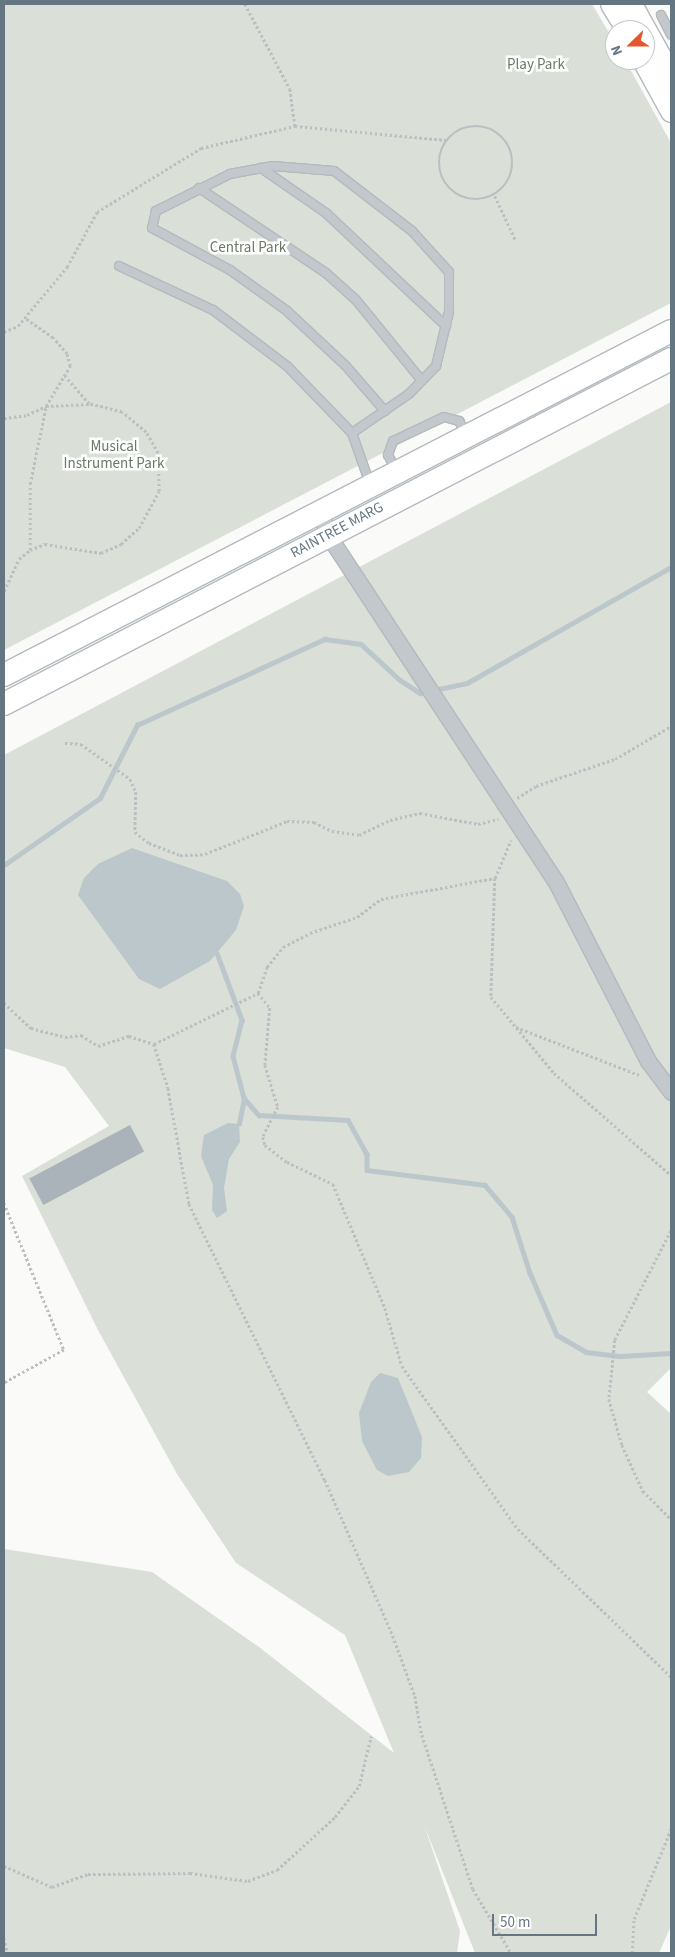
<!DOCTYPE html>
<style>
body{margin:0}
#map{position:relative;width:675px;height:1957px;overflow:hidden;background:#fafaf8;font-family:"Source Sans 3",sans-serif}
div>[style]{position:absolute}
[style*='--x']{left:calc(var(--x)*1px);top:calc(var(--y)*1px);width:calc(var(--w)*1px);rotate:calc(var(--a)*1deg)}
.green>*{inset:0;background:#dadfd7}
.water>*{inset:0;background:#bbc7cb}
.stream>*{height:4.5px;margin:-2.25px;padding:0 2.25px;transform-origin:2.25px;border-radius:2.25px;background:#bbc7cb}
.building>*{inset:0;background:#aab3b9;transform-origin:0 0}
.path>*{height:2.5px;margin-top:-1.25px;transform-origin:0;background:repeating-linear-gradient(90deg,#bbbfc2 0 2.5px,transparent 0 5px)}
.path>.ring{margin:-1.25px;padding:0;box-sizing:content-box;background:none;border:2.5px solid #bbbfc2;border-radius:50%}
.roads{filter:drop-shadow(1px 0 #b3babf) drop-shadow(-1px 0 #b3babf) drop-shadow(0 1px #b3babf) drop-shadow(0 -1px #b3babf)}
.lane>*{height:8px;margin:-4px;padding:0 4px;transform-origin:4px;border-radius:4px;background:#c3c8cc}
.street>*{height:15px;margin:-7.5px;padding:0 7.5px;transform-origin:7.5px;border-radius:7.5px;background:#c3c8cc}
.secondary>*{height:21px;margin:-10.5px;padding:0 10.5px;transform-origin:10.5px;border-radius:10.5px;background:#fff}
.primary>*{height:22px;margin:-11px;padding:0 11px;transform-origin:11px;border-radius:11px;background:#fff}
span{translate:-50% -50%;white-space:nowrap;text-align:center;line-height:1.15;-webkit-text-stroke:5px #fff;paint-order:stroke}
.park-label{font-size:15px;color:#687a64}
.street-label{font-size:15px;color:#657683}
.frame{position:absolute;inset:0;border:5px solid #657683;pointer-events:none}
.north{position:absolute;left:605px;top:20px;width:50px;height:50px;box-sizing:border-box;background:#fff;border:1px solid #c1c8cd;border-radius:50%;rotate:248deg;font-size:14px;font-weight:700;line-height:20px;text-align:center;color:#657683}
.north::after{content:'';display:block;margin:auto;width:18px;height:22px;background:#e4572e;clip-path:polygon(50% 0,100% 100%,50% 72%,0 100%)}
.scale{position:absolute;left:492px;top:1914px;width:105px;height:22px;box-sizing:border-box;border:2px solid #657683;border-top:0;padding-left:6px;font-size:15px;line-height:18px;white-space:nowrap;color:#657683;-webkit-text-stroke:4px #fff;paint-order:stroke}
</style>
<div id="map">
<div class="green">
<div style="clip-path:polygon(4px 4px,592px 4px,615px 43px,615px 60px,625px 60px,671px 143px,671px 303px,4px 650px)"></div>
<div style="clip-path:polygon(671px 402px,671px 1368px,647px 1392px,671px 1414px,671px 1926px,659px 1953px,475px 1953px,424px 1825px,460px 1931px,457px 1953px,4px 1953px,4px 1549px,152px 1572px,259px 1647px,394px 1753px,345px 1635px,236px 1563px,177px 1474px,98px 1330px,22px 1176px,109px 1126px,65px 1067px,4px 1048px,4px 755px)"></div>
</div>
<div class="water">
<div style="clip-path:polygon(132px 848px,227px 881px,240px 894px,244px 906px,236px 930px,210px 961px,160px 989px,139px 979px,78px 895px,84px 878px,98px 864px)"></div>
<div style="clip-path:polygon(228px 1123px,239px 1124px,240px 1142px,229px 1159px,224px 1188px,227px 1211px,217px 1218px,212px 1210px,213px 1185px,201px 1156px,204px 1135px)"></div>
<div style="clip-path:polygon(380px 1373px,398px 1378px,422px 1437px,421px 1458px,409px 1472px,388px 1476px,377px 1470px,362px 1441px,359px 1413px,371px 1382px)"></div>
</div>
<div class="stream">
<div style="--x:434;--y:690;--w:34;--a:-12"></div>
<div style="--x:467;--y:683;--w:235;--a:-29.6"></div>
<div style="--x:4;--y:865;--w:117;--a:-34.9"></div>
<div style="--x:100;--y:798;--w:82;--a:-63.1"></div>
<div style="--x:137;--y:725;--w:207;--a:-24.6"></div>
<div style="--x:325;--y:639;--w:36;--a:8"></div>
<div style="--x:361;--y:644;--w:53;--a:42.7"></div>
<div style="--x:400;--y:680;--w:24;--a:33"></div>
<div style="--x:420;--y:693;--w:7;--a:-16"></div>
<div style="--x:217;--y:953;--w:72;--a:69.5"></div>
<div style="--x:242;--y:1020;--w:37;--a:104"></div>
<div style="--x:233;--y:1056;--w:43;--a:75.3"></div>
<div style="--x:239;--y:1124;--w:26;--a:-79"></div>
<div style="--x:244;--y:1098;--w:23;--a:49"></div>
<div style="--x:259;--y:1115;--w:89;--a:3.2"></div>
<div style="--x:348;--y:1120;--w:39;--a:61"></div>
<div style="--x:367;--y:1154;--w:16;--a:90"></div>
<div style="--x:367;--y:1170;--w:119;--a:7.2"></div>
<div style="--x:485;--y:1185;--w:42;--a:49.8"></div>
<div style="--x:512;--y:1217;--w:59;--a:72.2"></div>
<div style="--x:530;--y:1273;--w:68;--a:66.5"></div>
<div style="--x:557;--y:1335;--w:34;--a:30"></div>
<div style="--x:586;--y:1352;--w:35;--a:7"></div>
<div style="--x:621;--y:1356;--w:50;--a:-3.4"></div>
</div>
<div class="building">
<div style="left:130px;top:1125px;width:30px;height:114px;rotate:62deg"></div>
</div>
<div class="path">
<div style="--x:245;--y:4;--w:96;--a:62.1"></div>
<div style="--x:290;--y:89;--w:37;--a:82"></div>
<div class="ring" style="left:439px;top:126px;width:71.5px;height:71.5px"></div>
<div style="--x:495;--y:196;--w:50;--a:65"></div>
<div style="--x:4;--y:332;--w:15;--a:-23"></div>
<div style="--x:18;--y:326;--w:77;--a:-50.3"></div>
<div style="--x:67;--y:267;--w:63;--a:-61.4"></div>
<div style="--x:97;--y:212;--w:122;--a:-31.6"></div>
<div style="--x:201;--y:148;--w:97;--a:-13.2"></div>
<div style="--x:295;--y:126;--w:152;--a:5.3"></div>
<div style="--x:4;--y:418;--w:23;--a:-7"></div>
<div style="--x:27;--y:415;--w:21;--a:-25"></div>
<div style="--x:46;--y:406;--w:47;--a:-59"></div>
<div style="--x:70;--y:366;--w:12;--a:-104"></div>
<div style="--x:67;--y:354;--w:21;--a:-131"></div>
<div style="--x:53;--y:338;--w:35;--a:-145"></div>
<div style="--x:30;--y:550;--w:66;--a:-90"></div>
<div style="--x:30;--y:484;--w:80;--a:-78.4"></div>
<div style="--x:46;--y:406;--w:43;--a:-2.7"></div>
<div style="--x:89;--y:404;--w:37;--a:-131"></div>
<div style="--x:4;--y:591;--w:35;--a:-65"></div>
<div style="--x:19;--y:559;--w:14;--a:-39"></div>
<div style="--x:30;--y:550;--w:16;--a:-22"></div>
<div style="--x:45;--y:544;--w:57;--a:9.1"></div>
<div style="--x:101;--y:553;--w:22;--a:-24"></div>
<div style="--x:121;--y:544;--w:24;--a:-42"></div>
<div style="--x:139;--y:528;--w:42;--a:-61.6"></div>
<div style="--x:159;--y:491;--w:38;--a:-92"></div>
<div style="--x:158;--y:453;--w:24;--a:-120"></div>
<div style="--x:146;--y:432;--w:31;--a:-140"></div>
<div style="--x:122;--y:412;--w:34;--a:-166"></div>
<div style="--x:65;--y:743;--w:16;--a:4"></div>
<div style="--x:81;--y:744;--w:60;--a:35.5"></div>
<div style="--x:130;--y:779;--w:14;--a:65"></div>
<div style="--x:136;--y:792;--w:40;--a:91.4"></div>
<div style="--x:135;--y:832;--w:18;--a:38"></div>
<div style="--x:149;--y:843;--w:33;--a:21"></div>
<div style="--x:180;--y:855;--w:25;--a:-2"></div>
<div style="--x:205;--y:854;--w:88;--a:-21.9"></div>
<div style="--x:287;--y:821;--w:27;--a:2"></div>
<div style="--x:314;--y:822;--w:20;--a:27"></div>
<div style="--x:332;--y:831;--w:27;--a:8"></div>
<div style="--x:359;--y:835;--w:34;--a:-26"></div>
<div style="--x:390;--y:820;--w:31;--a:-13"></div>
<div style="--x:420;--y:813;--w:59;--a:10.7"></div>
<div style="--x:478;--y:824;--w:21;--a:-14"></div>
<div style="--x:517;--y:798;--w:22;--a:-32"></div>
<div style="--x:536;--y:786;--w:83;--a:-18.9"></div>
<div style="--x:615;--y:759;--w:65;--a:-30.5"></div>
<div style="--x:495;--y:878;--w:119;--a:91.9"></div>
<div style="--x:491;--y:997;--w:99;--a:50.3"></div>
<div style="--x:554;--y:1073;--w:155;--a:41.1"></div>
<div style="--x:258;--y:993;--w:19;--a:51"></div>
<div style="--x:270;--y:1008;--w:57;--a:95"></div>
<div style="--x:265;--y:1065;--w:44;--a:72.8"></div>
<div style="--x:278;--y:1107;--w:34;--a:117"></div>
<div style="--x:263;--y:1137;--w:8;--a:76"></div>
<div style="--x:265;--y:1145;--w:28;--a:38"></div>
<div style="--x:287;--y:1162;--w:51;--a:25.6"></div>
<div style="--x:333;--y:1184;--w:134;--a:67.2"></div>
<div style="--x:385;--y:1308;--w:60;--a:73.7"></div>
<div style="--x:402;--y:1366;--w:200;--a:54.6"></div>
<div style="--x:518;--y:1529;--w:213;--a:44"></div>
<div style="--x:4;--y:1003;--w:37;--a:43"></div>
<div style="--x:31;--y:1028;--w:35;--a:15"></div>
<div style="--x:65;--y:1037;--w:16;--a:-7"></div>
<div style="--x:81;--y:1035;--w:20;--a:33"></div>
<div style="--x:98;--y:1046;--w:33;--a:-18"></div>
<div style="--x:129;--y:1036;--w:26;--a:18"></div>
<div style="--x:154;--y:1044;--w:116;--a:-26.1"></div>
<div style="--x:258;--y:993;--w:28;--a:-71"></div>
<div style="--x:267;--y:967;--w:26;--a:-51"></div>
<div style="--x:283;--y:947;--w:30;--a:-27"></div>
<div style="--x:310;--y:933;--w:50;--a:-18.8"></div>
<div style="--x:357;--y:917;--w:30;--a:-37"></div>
<div style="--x:381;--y:899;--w:116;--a:-10.4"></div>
<div style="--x:495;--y:878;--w:41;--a:-67.2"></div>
<div style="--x:516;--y:1027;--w:132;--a:21.3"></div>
<div style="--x:154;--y:1044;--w:46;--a:72.3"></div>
<div style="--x:168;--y:1088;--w:118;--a:79.7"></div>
<div style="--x:189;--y:1204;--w:308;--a:63.8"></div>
<div style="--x:325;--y:1480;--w:165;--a:66.4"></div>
<div style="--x:391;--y:1631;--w:69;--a:69.7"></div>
<div style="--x:415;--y:1696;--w:40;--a:80"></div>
<div style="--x:422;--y:1735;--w:162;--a:71.7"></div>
<div style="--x:473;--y:1889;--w:74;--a:59.3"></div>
<div style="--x:4;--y:1203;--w:159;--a:67.8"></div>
<div style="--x:64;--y:1350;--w:68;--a:151.2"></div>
<div style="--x:671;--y:1231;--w:123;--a:117.2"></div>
<div style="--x:615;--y:1340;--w:59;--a:95.8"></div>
<div style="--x:609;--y:1399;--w:48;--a:74.2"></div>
<div style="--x:622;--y:1445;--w:51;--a:65.5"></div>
<div style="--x:643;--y:1491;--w:40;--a:45"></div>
<div style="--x:4;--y:1866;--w:52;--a:23.6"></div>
<div style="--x:52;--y:1887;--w:38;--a:-20"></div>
<div style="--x:88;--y:1874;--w:102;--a:-0.6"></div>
<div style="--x:190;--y:1873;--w:59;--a:7.9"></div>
<div style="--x:248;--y:1881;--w:31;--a:-21"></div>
<div style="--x:277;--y:1870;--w:79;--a:-42.4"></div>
<div style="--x:335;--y:1817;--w:39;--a:-52"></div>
<div style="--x:359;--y:1786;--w:51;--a:-76.5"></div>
<div style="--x:4;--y:1938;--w:16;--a:75"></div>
<div style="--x:632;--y:1953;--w:34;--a:-87"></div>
<div style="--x:634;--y:1919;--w:97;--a:-67.7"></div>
</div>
<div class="roads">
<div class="lane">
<div style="--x:661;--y:15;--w:22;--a:63"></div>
<div style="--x:261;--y:168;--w:79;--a:34.7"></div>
<div style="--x:326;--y:213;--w:165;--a:43.3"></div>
<div style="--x:199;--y:188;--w:153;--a:33.8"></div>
<div style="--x:326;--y:273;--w:40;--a:42"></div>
<div style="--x:356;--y:300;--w:104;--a:50.8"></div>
<div style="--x:119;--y:266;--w:104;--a:25.1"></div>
<div style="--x:213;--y:310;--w:93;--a:37.1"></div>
<div style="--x:287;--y:366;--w:93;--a:45.9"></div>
<div style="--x:396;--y:470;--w:17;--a:-118"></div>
<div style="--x:388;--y:455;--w:15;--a:-70"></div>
<div style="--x:393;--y:441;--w:56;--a:-25.2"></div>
<div style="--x:444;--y:417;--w:16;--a:15"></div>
<div style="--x:459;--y:421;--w:15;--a:62"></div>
<div style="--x:370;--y:484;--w:54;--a:-109.4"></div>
<div style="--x:352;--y:433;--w:69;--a:-34.4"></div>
<div style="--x:409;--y:394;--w:39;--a:-46"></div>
<div style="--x:436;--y:366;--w:56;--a:-76.5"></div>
<div style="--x:449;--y:312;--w:40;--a:-90"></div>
<div style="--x:449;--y:272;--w:55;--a:-132.1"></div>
<div style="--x:412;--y:231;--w:98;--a:-142.4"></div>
<div style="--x:334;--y:171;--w:61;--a:-175.3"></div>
<div style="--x:273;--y:166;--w:44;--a:169.5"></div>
<div style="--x:230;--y:174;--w:83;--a:153.4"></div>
<div style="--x:156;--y:211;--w:17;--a:103"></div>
<div style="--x:152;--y:228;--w:89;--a:28.3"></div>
<div style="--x:230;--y:270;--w:70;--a:35.7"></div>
<div style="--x:287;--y:311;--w:79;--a:43"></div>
<div style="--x:345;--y:365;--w:61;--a:49"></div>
</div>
<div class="street">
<div style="--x:320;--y:510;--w:26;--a:72"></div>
<div style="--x:328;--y:535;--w:415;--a:56.7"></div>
<div style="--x:556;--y:882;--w:201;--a:62.8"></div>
<div style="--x:648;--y:1061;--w:39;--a:53"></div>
</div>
<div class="secondary">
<div style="--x:611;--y:4;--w:31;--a:58"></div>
<div style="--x:631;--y:4;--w:82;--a:60.9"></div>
<div style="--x:643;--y:60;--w:58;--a:61.2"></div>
</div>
<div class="primary">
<div style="--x:4;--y:675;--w:750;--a:-27.28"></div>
<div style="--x:4;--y:704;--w:751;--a:-27.35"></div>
</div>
</div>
<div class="park-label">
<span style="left:536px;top:65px">Play Park</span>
<span style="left:248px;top:248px">Central Park</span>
<span style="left:114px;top:455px">Musical<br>Instrument Park</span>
</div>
<div class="street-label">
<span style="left:337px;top:530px;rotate:-28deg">RAINTREE MARG</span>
</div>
<div class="frame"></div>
<div class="north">N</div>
<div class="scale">50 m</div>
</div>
